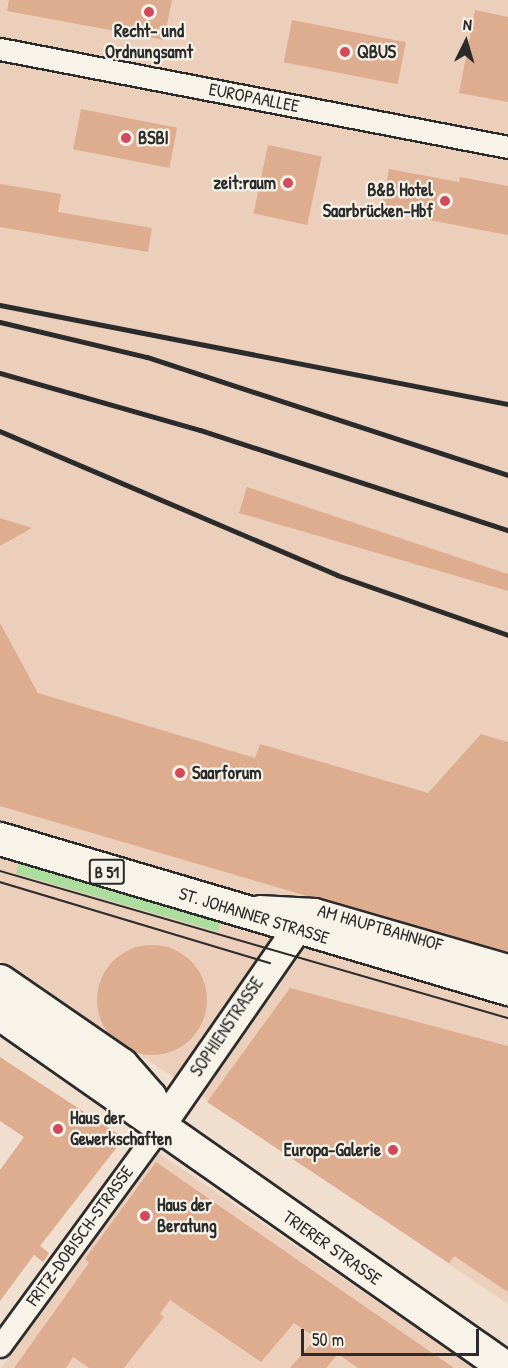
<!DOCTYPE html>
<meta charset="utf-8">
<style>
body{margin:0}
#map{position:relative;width:508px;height:1368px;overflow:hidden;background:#f0dece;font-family:"Patrick Hand",sans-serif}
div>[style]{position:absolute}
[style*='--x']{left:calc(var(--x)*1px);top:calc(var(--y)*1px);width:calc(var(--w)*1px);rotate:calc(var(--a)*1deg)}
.built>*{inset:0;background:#ebcfbb}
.green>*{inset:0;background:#abdd9e;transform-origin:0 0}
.building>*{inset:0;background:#dead90;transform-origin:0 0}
.round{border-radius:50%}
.roads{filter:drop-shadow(2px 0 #2b2b2b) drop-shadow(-2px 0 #2b2b2b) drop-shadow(0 2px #2b2b2b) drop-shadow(0 -2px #2b2b2b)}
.street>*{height:21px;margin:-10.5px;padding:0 10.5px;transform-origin:10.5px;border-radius:10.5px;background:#f7f3e8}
.secondary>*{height:28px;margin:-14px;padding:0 14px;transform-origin:14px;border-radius:14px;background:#f7f3e8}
.primary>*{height:32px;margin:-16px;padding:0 16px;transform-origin:16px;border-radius:16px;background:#f7f3e8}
.tram>*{height:1.5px;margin:-0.75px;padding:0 0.75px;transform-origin:0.75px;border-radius:0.75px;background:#2b2b2b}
.rail>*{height:4.5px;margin:-2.25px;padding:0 2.25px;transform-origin:2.25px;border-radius:2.25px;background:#2b2b2b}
.dots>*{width:16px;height:16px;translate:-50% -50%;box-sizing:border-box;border:3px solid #f7f3e8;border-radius:50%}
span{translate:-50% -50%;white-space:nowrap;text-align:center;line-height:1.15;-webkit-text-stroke:4.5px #f7f3e8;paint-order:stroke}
.shield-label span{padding:2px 4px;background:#f7f3e8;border:2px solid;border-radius:4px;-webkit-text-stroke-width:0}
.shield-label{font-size:16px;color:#2b2b2b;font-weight:700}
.poi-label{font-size:18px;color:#2b2b2b;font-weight:700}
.left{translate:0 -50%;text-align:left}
.right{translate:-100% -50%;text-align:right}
.street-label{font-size:18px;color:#2b2b2b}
.north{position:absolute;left:436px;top:12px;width:60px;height:60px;-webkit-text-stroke:4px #f7f3e8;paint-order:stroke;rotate:5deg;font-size:16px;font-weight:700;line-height:24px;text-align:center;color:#2b2b2b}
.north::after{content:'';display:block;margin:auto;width:21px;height:27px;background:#2b2b2b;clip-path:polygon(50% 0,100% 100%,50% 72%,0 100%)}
.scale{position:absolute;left:301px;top:1329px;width:178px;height:27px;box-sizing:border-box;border:3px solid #2b2b2b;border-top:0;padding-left:8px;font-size:18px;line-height:21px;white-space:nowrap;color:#2b2b2b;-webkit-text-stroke:4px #f7f3e8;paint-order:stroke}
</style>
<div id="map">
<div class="built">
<div style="clip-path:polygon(0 0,508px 0,508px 1304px,0 960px,0 546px,31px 528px,0 518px)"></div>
<div style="clip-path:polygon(157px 1152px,475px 1368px,1px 1368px)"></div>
</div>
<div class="green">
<div style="left:19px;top:863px;width:210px;height:11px;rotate:16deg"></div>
</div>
<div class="building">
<div style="clip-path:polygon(9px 0,172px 0,164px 40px,7px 11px)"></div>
<div style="clip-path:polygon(475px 10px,508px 17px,508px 102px,459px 93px)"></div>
<div style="left:292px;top:20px;width:116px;height:43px;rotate:11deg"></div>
<div style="left:81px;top:109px;width:98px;height:41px;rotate:11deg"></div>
<div style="left:268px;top:145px;width:55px;height:70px;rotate:12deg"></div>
<div style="clip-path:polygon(389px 169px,459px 182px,460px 177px,508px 186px,508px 235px,381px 211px)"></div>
<div style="clip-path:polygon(0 184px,61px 194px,58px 212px,152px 228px,148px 252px,0 227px)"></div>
<div style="clip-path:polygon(247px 487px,508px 574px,508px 591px,239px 513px)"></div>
<div style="clip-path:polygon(0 518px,32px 528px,0 546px)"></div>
<div style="clip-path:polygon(0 623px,38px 693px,255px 758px,260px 744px,428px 793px,481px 734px,508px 742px,508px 955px,0 806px)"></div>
<div class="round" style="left:97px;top:945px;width:110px;height:110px"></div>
<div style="clip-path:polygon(290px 988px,508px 1046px,508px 1292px,454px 1256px,449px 1263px,207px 1102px)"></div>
<div style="clip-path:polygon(0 1057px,124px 1138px,40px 1246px,49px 1253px,43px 1262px,34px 1255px,0 1301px,0 1170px,24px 1137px,0 1121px)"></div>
<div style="clip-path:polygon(156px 1162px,341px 1290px,454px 1368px,358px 1368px,338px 1354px,326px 1368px,290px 1368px,316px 1338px,294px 1323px,261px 1362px,170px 1300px,160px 1314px,164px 1317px,124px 1368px,89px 1368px,73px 1357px,66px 1368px,14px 1368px,89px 1263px,85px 1259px)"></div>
</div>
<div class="roads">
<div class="street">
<div style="--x:0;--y:49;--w:517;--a:10.92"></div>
<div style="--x:259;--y:906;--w:56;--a:3.1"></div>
<div style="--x:315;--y:909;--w:201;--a:16.2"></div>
<div style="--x:0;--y:1346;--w:271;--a:-53.8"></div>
</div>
<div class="secondary">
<div style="--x:160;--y:1127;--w:241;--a:-55.3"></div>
</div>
<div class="primary">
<div style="--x:0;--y:839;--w:530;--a:16.45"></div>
<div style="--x:0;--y:981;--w:148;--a:34.5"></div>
<div style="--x:122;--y:1065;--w:43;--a:48.8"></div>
<div style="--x:150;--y:1097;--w:30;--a:73"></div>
<div style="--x:0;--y:1014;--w:618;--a:34.98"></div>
</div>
</div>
<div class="tram">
<div style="--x:0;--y:871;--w:529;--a:16.14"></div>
<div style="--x:0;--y:882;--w:282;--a:16.7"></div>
</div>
<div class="rail">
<div style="--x:0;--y:305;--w:518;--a:11.03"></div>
<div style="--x:0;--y:322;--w:151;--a:13.4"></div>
<div style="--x:147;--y:357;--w:380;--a:18.1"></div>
<div style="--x:0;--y:373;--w:208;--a:15.9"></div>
<div style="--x:200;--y:430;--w:324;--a:18"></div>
<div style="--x:0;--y:431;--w:366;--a:23.1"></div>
<div style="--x:337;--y:575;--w:181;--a:19.3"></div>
</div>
<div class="dots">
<div style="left:149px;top:12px;background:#d1495b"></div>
<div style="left:345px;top:52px;background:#d1495b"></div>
<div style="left:126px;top:138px;background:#d1495b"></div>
<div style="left:288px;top:183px;background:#d1495b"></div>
<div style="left:445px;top:201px;background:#d1495b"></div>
<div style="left:180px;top:773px;background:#d1495b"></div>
<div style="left:58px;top:1129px;background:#d1495b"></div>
<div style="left:393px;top:1150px;background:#d1495b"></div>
<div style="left:145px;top:1216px;background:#d1495b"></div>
</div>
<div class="shield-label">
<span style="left:107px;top:872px">B 51</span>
</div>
<div class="poi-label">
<span style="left:149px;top:42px">Recht- und<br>Ordnungsamt</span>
<span class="left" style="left:357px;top:52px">QBUS</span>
<span class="left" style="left:138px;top:138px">BSBI</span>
<span class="right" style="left:276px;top:183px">zeit:raum</span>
<span class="right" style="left:433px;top:201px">B&amp;B Hotel<br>Saarbrücken-Hbf</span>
<span class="left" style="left:192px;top:773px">Saarforum</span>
<span class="left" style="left:70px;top:1129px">Haus der<br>Gewerkschaften</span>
<span class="right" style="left:381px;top:1150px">Europa-Galerie</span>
<span class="left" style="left:157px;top:1216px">Haus der<br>Beratung</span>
</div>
<div class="street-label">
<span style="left:254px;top:98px;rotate:11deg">EUROPAALLEE</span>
<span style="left:254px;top:916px;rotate:17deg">ST. JOHANNER STRASSE</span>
<span style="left:380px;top:928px;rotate:16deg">AM HAUPTBAHNHOF</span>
<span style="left:227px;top:1027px;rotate:-56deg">SOPHIENSTRASSE</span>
<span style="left:80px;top:1236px;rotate:-54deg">FRITZ-DOBISCH-STRASSE</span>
<span style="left:332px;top:1248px;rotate:35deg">TRIERER STRASSE</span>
</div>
<div class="north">N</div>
<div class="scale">50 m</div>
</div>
